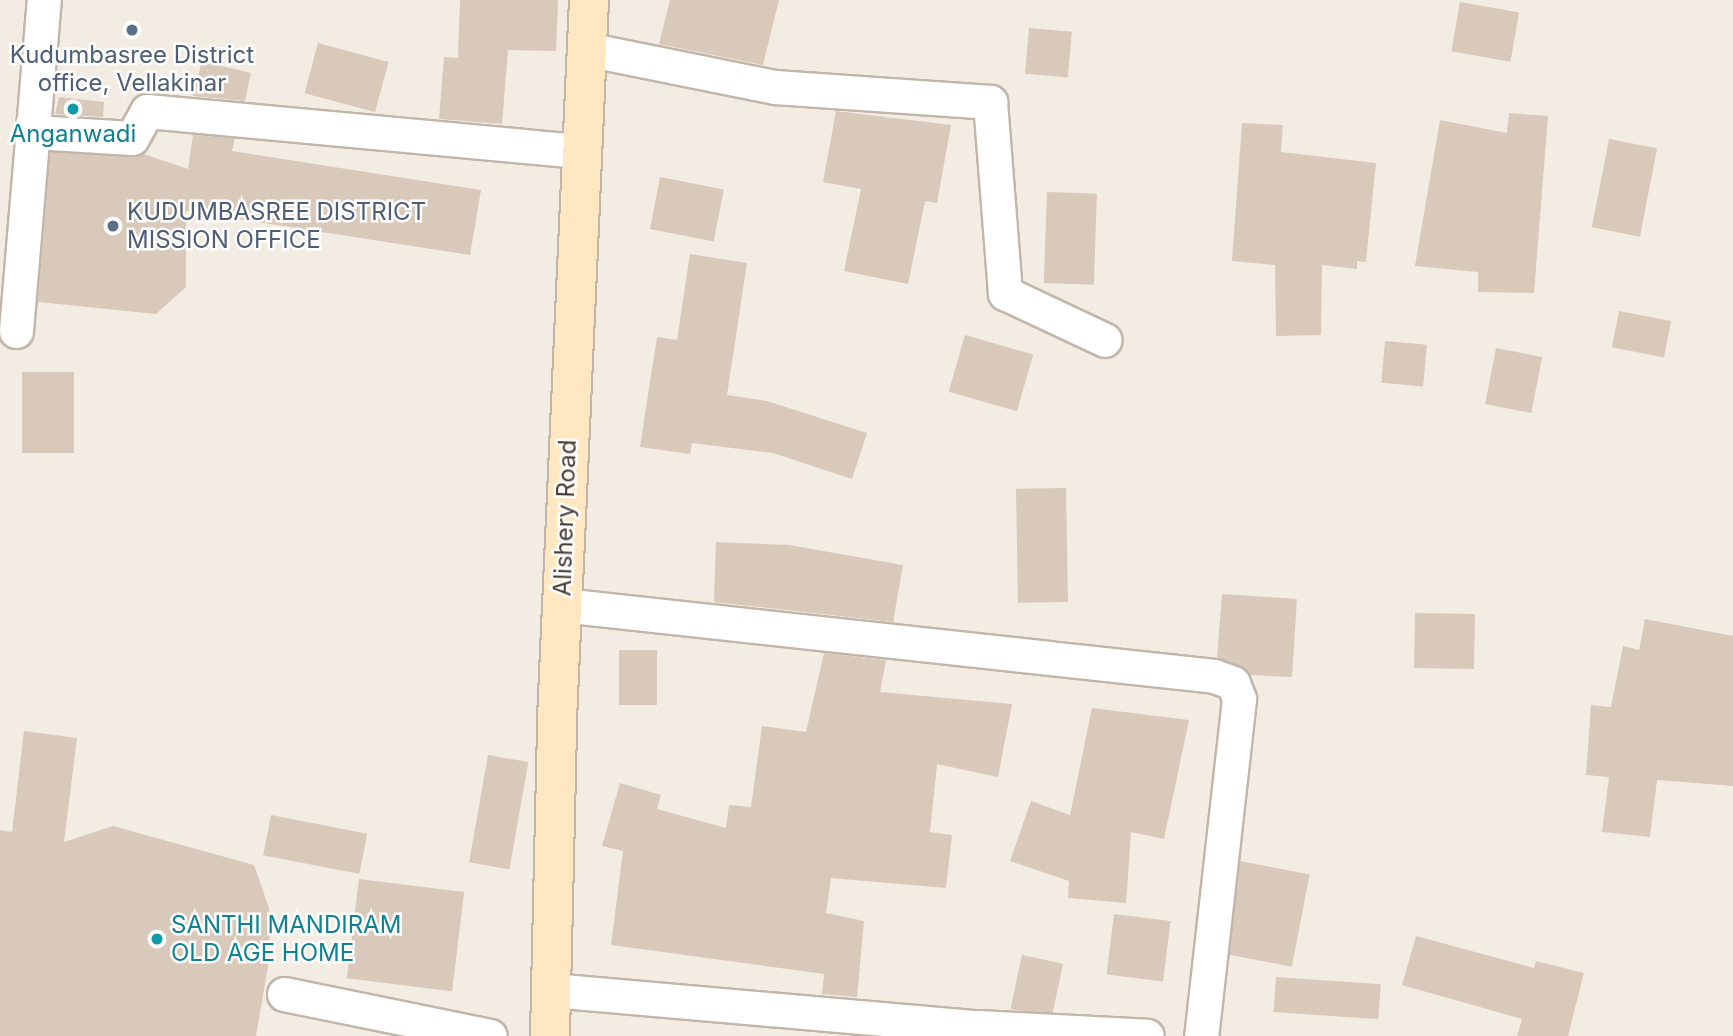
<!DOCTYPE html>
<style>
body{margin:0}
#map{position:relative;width:1733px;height:1036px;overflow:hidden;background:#f3ece3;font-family:Inter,sans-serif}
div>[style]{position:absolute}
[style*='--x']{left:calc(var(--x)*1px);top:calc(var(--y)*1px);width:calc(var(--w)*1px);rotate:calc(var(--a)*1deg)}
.building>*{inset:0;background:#d8c9bb;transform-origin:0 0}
.roads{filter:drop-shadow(2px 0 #c2b5a9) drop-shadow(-2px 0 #c2b5a9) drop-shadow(0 2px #c2b5a9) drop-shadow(0 -2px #c2b5a9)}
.minor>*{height:33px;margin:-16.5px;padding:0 16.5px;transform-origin:16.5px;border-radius:16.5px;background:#fff}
.secondary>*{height:38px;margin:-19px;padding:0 19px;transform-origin:19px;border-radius:19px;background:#ffe8c1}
.dots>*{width:19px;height:19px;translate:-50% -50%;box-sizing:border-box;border:4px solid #fff;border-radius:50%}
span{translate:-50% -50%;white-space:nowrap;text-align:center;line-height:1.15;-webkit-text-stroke:5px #fff;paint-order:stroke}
.service-label{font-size:24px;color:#4e5e75}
.left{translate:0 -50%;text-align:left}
.culture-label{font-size:24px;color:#0d838f}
.street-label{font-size:24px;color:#453c33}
</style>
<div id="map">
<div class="building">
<div style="clip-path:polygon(460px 0,558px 0,556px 51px,508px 50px,502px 124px,439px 119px,444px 57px,458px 58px)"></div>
<div style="clip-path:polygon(670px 0,779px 0,763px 65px,659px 44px)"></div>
<div style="left:1460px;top:2px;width:60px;height:50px;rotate:10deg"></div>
<div style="left:1029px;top:28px;width:43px;height:46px;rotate:5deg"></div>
<div style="left:318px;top:43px;width:73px;height:52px;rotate:15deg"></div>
<div style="clip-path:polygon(202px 61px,251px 73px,245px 101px,193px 96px)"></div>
<div style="clip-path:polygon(59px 97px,104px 102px,103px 117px,55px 114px)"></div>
<div style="clip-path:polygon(836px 111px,951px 125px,937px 203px,925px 201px,908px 284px,844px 271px,861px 189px,823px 182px)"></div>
<div style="clip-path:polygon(1509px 113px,1548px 116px,1534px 293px,1478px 292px,1478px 272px,1415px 266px,1440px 120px,1507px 133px)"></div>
<div style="clip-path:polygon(1242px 123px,1283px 125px,1281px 152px,1376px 163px,1366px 262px,1357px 261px,1357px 269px,1322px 265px,1321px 335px,1276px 336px,1275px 265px,1232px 261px)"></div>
<div style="clip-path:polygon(193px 135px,235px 138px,232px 151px,481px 190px,470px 255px,186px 211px,186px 287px,156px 314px,38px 302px,50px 152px,143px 154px,188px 169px)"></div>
<div style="left:1609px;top:139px;width:49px;height:90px;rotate:11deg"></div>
<div style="left:660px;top:177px;width:65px;height:53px;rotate:11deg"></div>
<div style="left:1047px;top:192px;width:50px;height:91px;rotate:2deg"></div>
<div style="clip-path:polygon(690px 254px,747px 263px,727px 395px,767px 401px,867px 433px,852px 479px,773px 453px,692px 443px,690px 454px,640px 447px,657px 337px,677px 340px)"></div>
<div style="left:1619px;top:311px;width:53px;height:37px;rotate:11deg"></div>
<div style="left:965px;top:335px;width:71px;height:59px;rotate:16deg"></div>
<div style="left:1385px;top:341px;width:42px;height:42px;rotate:5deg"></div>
<div style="left:1496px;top:348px;width:47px;height:57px;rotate:11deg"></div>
<div style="left:22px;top:372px;width:52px;height:81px"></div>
<div style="left:1066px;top:488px;width:114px;height:50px;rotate:89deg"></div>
<div style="clip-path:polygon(716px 542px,789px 545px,903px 565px,893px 622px,714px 602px)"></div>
<div style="clip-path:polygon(1222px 594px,1297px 599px,1292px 677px,1250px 675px,1217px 657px)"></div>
<div style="left:1415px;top:613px;width:60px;height:55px;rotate:1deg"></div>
<div style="clip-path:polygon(1645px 619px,1733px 636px,1733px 786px,1657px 780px,1650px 837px,1602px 832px,1609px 777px,1586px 775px,1591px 705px,1611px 707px,1623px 646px,1639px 650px)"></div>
<div style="left:619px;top:650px;width:38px;height:55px"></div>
<div style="clip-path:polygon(824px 653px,886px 660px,880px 692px,1012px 704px,998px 777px,937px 764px,930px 832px,952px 835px,946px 888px,831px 878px,826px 913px,864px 921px,857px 997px,822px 994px,824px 974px,611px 945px,623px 851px,602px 846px,620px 783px,661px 795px,657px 809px,726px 828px,729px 805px,751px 807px,762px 726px,806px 732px)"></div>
<div style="clip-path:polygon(1092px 708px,1189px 720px,1164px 839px,1131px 832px,1126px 903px,1068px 898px,1069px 881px,1010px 861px,1031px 801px,1070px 815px)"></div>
<div style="clip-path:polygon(24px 731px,77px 738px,64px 842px,113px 826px,254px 865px,269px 908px,270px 955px,256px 1036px,0 1036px,0 830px,12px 832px)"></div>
<div style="left:488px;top:755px;width:41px;height:109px;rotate:10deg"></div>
<div style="left:271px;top:815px;width:98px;height:41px;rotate:11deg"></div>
<div style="left:1240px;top:861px;width:71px;height:94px;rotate:11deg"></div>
<div style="left:359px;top:879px;width:106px;height:100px;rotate:7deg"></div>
<div style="left:1114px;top:914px;width:57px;height:61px;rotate:7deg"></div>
<div style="clip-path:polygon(1416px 936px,1534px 968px,1536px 961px,1584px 973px,1568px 1036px,1517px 1036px,1522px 1019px,1402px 985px)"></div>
<div style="left:1022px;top:955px;width:42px;height:55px;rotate:12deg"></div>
<div style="left:1276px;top:977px;width:105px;height:35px;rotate:4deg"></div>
</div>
<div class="roads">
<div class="minor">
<div style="--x:586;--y:49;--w:193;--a:11.4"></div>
<div style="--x:775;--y:87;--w:216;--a:4"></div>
<div style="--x:990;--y:102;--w:192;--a:85.5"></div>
<div style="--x:1005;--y:293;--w:110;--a:25.2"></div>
<div style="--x:34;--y:132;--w:98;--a:3.5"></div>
<div style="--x:132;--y:138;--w:31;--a:-61"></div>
<div style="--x:147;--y:111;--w:436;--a:5.3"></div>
<div style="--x:16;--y:331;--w:332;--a:-85.2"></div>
<div style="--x:562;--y:605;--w:656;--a:6.21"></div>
<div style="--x:1214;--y:676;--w:20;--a:20"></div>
<div style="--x:1233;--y:683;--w:17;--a:69"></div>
<div style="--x:1239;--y:699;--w:339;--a:96.4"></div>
<div style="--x:551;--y:990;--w:429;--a:5"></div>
<div style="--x:978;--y:1027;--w:169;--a:3"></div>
<div style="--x:284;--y:994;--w:210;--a:11.5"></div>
</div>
<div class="secondary">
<div style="--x:550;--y:1036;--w:317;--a:-88.7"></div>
<div style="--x:557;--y:719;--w:720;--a:-87.45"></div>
</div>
</div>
<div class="dots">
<div style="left:132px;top:30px;background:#5c6f8a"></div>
<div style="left:73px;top:109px;background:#0f9aa8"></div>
<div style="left:113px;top:226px;background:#5c6f8a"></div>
<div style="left:157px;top:939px;background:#0f9aa8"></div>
</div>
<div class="service-label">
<span style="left:132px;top:69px">Kudumbasree District<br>office, Vellakinar</span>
<span class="left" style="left:127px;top:226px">KUDUMBASREE DISTRICT<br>MISSION OFFICE</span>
</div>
<div class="culture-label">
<span style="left:73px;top:134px">Anganwadi</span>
<span class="left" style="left:171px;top:939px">SANTHI MANDIRAM<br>OLD AGE HOME</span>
</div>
<div class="street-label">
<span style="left:565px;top:518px;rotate:-88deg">Alishery Road</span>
</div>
</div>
